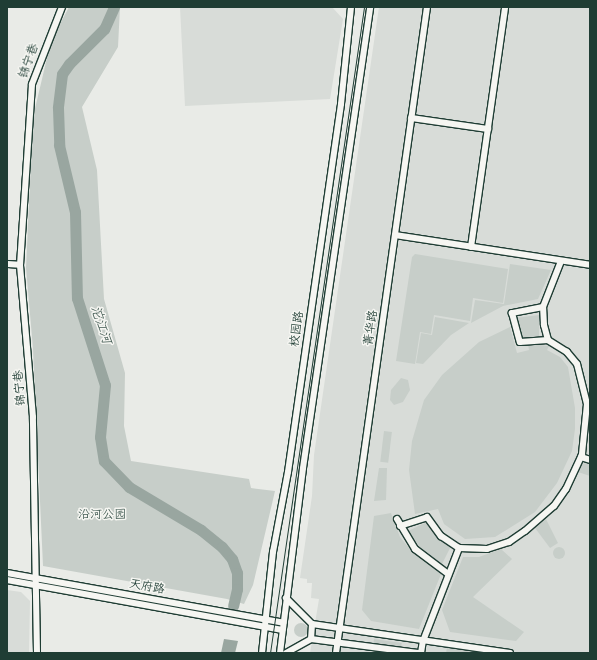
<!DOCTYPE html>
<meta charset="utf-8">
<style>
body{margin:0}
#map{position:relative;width:597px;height:660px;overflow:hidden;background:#e9ebe7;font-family:"Shantell Sans","LXGW WenKai TC",sans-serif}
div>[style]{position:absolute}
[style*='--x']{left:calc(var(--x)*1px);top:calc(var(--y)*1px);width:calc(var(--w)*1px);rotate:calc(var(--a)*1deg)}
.built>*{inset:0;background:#d8dcd8}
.green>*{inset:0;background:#c7cec9;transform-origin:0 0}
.round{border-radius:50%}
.water>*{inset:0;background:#99a6a0}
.river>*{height:11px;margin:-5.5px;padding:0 5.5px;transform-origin:5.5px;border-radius:5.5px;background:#99a6a0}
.roads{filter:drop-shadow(1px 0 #1f3d34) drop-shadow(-1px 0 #1f3d34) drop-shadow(0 1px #1f3d34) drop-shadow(0 -1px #1f3d34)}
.minor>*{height:6px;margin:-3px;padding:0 3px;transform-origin:3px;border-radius:3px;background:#f6f6f2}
.tram>*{height:1px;margin:-0.5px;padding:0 0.5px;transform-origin:0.5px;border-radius:0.5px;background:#1f3d34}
span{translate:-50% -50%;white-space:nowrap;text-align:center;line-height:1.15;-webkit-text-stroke:3px #f6f6f2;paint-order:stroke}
.street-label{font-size:12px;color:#1f3d34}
.park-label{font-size:12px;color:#415a52}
.water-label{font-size:13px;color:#445c54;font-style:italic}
.frame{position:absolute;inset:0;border:8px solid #1f3d34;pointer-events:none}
</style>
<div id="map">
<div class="built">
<div style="clip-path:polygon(180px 7px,332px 7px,343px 19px,330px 99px,185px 106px)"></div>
<div style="clip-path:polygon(379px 7px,590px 7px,590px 653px,310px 653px,319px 599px,311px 598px,312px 583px,307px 583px,307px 579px,300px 578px,312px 496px,314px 455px)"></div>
<div style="clip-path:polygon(7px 590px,21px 592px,30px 601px,29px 653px,7px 653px)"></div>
</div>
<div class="green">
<div style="clip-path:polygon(69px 7px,120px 7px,118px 47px,82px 107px,97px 170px,104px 299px,125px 373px,124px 426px,131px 461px,249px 479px,251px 488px,275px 491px,253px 585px,244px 604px,227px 599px,43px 566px,33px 349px,26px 268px,33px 117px,51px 41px)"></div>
<div style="clip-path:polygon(415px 254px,508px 269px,503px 303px,473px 298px,470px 321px,434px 315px,431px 334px,420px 332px,415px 364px,396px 361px,412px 257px)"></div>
<div style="clip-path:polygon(510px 264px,551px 270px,538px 299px,503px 306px,471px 323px,475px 300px,504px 304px)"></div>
<div style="clip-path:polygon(539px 315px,539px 338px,520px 337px,515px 318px)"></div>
<div style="clip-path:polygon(435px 317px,469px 323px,451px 335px,423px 364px,416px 363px,421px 333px,432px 335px)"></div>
<div style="clip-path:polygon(510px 327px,517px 353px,529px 350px,528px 344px,549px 346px,547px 350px,560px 357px,568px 367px,575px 408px,575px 429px,572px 451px,557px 483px,535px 512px,495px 537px,465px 539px,444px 524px,438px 509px,415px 514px,409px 470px,412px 441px,424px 400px,442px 375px,479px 342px)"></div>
<div style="clip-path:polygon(401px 378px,408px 380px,410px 390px,403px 402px,394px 405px,390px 400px,391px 390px)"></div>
<div style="left:384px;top:431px;width:8px;height:31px;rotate:7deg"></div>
<div style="clip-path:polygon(586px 463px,590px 465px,590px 476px,578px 472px,582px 464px)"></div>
<div style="clip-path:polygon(379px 468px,387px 468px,386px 500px,374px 501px)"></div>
<div style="clip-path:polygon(391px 513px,400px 537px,409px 548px,441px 574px,419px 629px,371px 621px,362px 610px,374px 516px)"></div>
<div style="clip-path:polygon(546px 519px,558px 543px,550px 548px,535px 528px)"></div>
<div style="clip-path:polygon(427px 522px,435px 533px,451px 546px,442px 564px,420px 547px,408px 531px)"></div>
<div class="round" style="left:553px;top:547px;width:12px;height:12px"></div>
<div style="clip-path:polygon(501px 549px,512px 559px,473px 597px,524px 632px,516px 641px,450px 632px,442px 610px,463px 557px,479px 557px)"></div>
<div class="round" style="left:294px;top:623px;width:14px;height:14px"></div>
<div style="left:374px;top:639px;width:28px;height:4px;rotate:8deg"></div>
<div style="clip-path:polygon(447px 647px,473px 650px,473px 653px,446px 653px)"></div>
</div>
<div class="water">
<div style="clip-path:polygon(224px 639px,238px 641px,235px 653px,221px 653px)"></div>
</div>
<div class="river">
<div style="--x:114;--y:7;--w:24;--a:114"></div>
<div style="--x:104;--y:29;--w:49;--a:135"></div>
<div style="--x:69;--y:64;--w:12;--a:125"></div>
<div style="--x:62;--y:74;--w:34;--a:97"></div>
<div style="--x:58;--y:108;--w:37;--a:88"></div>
<div style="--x:59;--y:145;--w:69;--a:76.6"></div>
<div style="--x:75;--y:212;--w:86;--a:88.7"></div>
<div style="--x:77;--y:298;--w:91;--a:72.2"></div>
<div style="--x:105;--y:385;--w:52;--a:95.5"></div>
<div style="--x:100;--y:437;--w:24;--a:81"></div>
<div style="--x:104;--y:461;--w:36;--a:46"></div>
<div style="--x:129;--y:487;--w:84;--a:30.8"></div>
<div style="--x:201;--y:530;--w:27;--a:39"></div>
<div style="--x:222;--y:547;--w:16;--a:50"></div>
<div style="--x:232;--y:559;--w:15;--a:70"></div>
<div style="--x:237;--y:573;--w:16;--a:90"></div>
<div style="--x:237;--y:589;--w:17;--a:103"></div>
</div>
<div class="roads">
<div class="minor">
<div style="--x:411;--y:118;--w:78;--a:8.1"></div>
<div style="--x:395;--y:235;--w:197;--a:8.7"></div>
<div style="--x:471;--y:247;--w:242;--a:-81.9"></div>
<div style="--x:7;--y:264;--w:13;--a:4"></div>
<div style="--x:543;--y:307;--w:32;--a:169"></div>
<div style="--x:512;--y:313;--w:30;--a:75"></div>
<div style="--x:520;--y:342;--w:28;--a:-4"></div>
<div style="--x:581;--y:457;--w:9;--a:18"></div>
<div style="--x:397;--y:519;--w:35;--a:59"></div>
<div style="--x:415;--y:549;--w:41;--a:37.1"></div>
<div style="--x:400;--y:526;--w:28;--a:-18"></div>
<div style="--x:427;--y:517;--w:24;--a:54"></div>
<div style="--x:441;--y:536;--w:22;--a:34"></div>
<div style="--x:459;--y:548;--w:28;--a:2"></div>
<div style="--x:487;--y:549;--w:23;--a:-18"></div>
<div style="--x:509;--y:542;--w:19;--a:-35"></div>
<div style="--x:525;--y:531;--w:38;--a:-41"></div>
<div style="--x:554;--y:506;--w:21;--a:-55"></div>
<div style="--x:566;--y:489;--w:38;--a:-65"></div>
<div style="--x:582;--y:454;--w:50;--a:-84.3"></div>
<div style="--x:587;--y:404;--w:41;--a:-104"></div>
<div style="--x:577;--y:364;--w:16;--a:-130"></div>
<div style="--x:567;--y:352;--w:22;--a:-148"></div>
<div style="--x:548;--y:340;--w:16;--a:-105"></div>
<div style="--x:544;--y:325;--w:18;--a:-93"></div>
<div style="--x:543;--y:307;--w:49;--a:-68.6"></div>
<div style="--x:7;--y:573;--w:281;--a:10.2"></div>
<div style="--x:7;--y:580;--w:280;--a:10.3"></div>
<div style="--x:312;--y:624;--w:200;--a:8.3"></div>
<div style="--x:311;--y:639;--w:108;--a:7.5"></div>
<div style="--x:37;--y:653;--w:236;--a:-91"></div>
<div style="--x:33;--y:417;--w:153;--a:-94.9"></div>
<div style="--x:20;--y:265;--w:181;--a:-86.2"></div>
<div style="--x:32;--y:84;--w:83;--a:-68.7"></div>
<div style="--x:262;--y:653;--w:102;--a:-83.8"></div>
<div style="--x:273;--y:552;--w:81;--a:-79.4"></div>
<div style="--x:288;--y:472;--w:372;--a:-81.8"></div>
<div style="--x:341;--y:104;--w:98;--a:-84.1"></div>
<div style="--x:280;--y:653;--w:186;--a:-82.9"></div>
<div style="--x:303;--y:468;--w:466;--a:-81.7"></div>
<div style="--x:286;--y:653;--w:29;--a:-29"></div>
<div style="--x:311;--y:639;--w:15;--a:-86"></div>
<div style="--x:312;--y:624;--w:37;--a:-135"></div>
<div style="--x:336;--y:653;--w:652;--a:-81.98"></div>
<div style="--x:421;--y:653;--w:12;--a:-81"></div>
<div style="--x:423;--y:641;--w:100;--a:-68.8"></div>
</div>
</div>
<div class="tram">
<div style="--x:270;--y:653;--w:653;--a:-81.72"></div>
</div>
<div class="street-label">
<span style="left:29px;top:61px;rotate:-71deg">锦宁巷</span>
<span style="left:371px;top:328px;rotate:-82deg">菁华路</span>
<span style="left:297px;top:329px;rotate:-82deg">校园路</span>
<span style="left:20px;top:388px;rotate:-95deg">锦宁巷</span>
<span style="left:147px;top:587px;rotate:10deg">天府路</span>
</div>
<div class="park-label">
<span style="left:102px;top:515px">沿河公园</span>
</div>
<div class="water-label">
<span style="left:101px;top:325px;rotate:72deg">沱江河</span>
</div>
<div class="frame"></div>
</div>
